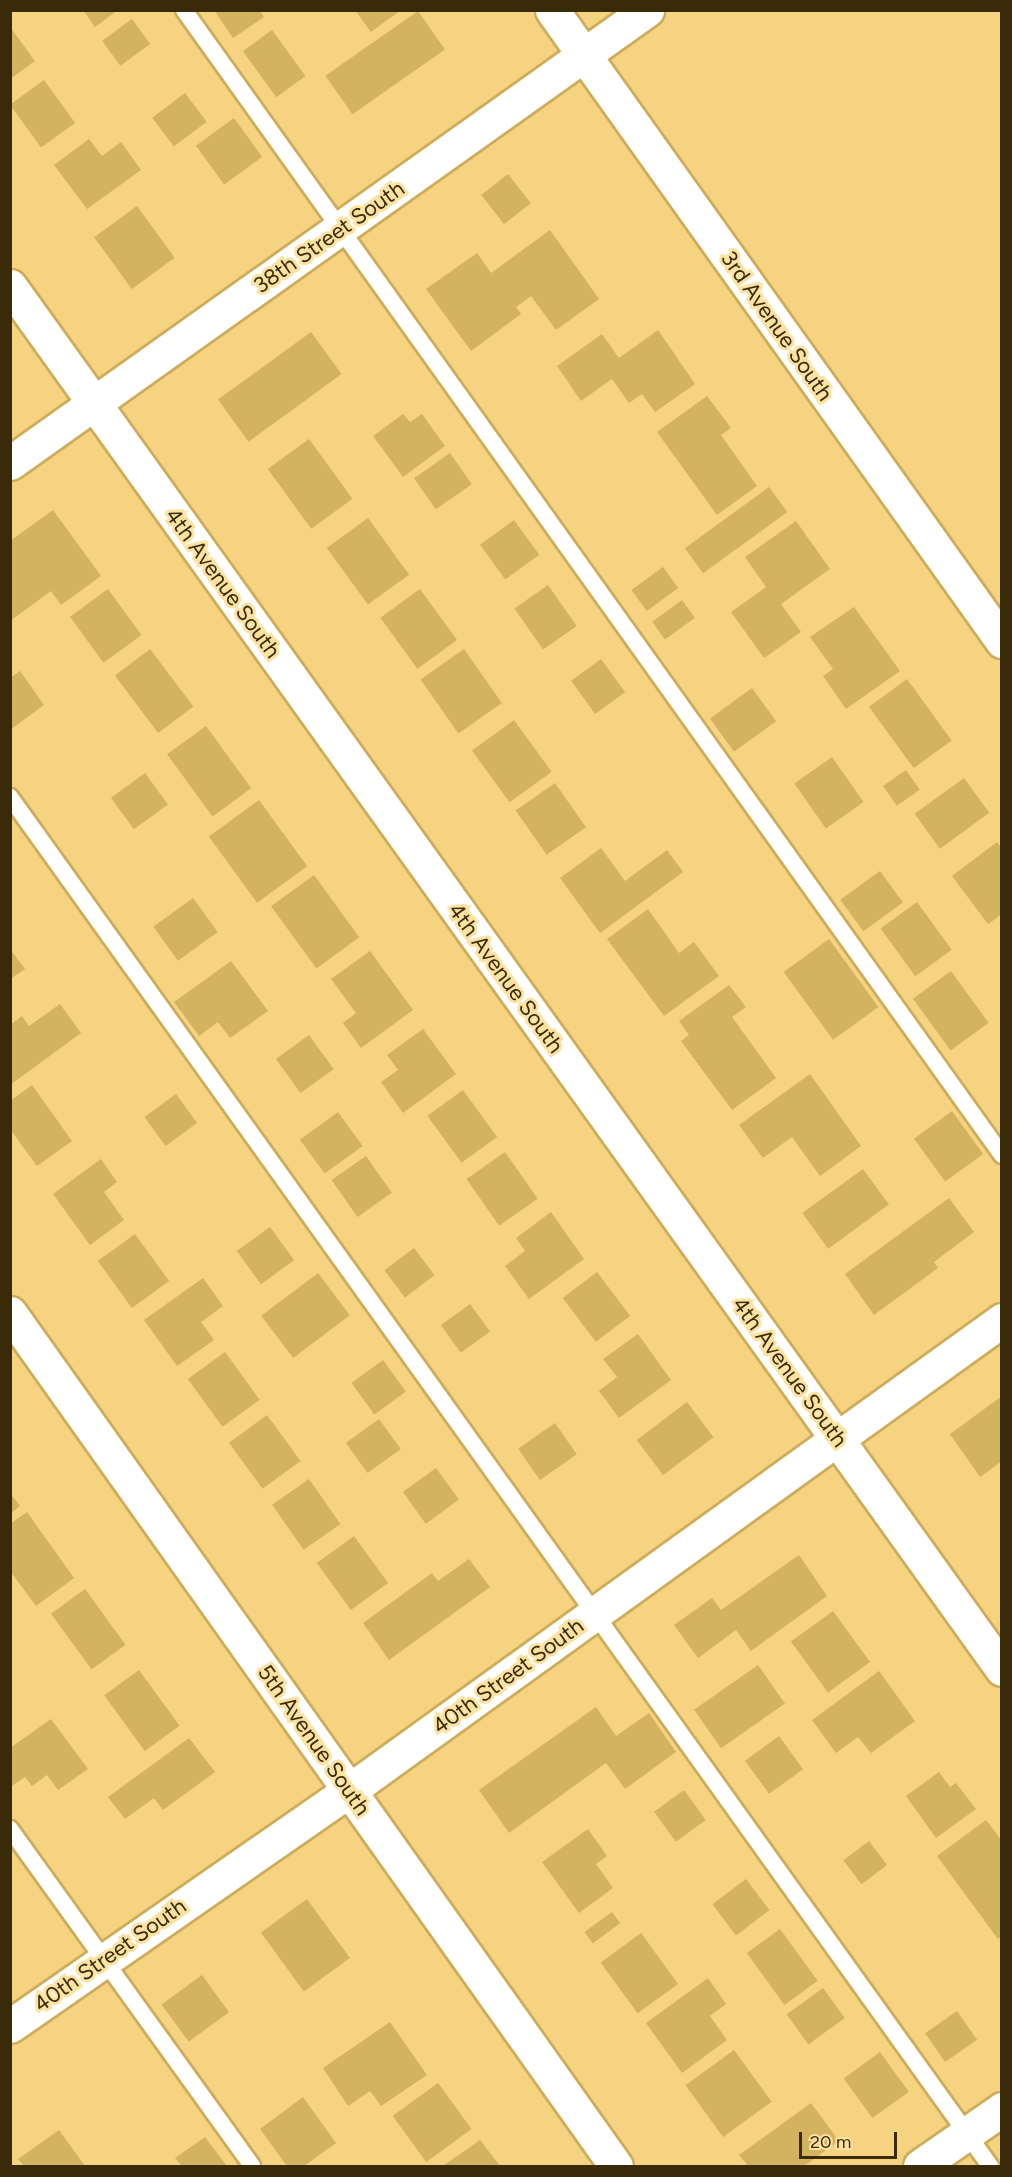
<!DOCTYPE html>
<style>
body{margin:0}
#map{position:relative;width:1012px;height:2177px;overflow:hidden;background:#f5d381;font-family:Figtree,sans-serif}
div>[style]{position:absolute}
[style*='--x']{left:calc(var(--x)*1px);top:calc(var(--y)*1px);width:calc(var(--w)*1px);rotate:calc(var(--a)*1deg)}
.building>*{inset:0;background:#d3b260;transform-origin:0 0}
.roads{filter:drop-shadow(2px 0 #cdac5a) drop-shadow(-2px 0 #cdac5a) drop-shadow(0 2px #cdac5a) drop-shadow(0 -2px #cdac5a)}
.service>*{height:16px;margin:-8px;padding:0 8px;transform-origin:8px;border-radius:8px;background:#fff}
.minor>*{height:33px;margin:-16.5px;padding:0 16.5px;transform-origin:16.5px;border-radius:16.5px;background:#fff}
.tertiary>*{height:33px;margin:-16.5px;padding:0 16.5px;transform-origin:16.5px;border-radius:16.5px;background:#fff}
.secondary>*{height:33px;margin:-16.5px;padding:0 16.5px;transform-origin:16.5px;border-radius:16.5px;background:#fff}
span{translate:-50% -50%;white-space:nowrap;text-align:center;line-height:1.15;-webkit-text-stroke:6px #fde2a1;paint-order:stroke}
.street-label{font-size:22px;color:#392b07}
.frame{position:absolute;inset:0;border:12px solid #392b07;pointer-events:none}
.scale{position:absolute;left:799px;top:2132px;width:98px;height:27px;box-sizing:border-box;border:3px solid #392b07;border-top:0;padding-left:8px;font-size:18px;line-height:21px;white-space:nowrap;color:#392b07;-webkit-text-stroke:4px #fde2a1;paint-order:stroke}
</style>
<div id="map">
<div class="building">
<div style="clip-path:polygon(83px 10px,118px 10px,95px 27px)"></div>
<div style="clip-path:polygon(214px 10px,259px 10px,264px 17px,233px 38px)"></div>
<div style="clip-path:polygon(355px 10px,401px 10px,371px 32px)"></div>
<div style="left:418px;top:11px;width:47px;height:113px;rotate:55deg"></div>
<div style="left:132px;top:19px;width:31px;height:37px;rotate:54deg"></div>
<div style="clip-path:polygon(10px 27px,35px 61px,10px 79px)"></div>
<div style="left:272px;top:30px;width:57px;height:36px;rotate:54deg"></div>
<div style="left:44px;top:80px;width:53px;height:42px;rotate:54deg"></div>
<div style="left:185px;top:93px;width:36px;height:41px;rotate:53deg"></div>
<div style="left:234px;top:118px;width:48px;height:47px;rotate:54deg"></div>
<div style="clip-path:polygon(89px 139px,102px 156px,121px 142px,141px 170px,87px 209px,54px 165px)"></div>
<div style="left:508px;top:174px;width:37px;height:34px;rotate:52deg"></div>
<div style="left:137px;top:206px;width:64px;height:53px;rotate:54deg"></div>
<div style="clip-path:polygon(550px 230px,599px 299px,556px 330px,531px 296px,516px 307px,521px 314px,471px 351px,426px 289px,477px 253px,491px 273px)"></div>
<div style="clip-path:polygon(658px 330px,695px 384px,655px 412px,642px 394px,629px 403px,612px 379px,581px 401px,557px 366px,602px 334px,619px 358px)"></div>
<div style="left:311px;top:332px;width:52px;height:115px;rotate:54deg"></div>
<div style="clip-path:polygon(707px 396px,731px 428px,721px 435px,757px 486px,717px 515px,657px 432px)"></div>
<div style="clip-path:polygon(403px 414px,410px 422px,422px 414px,445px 446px,403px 477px,373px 436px)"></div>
<div style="left:309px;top:439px;width:74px;height:51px;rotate:54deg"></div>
<div style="left:450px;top:453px;width:38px;height:44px;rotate:55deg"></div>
<div style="left:769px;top:487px;width:31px;height:104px;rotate:54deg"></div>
<div style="clip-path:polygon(53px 510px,101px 576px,61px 605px,51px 591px,10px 621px,10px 541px)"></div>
<div style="left:368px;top:518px;width:70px;height:51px;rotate:54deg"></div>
<div style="left:514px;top:520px;width:43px;height:42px;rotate:54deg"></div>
<div style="clip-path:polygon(796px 521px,830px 569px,781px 604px,801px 632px,764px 658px,731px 612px,766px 587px,745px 557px)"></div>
<div style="left:663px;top:567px;width:26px;height:39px;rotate:54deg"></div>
<div style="left:548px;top:585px;width:50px;height:41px;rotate:55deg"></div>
<div style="left:108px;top:589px;width:57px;height:47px;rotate:54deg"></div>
<div style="left:420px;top:589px;width:63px;height:49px;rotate:54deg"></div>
<div style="left:682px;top:600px;width:22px;height:37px;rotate:54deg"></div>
<div style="clip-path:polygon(854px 607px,900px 671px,846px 709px,823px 676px,833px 669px,810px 637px)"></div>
<div style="left:150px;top:649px;width:72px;height:44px;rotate:53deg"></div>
<div style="left:464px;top:649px;width:66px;height:53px;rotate:55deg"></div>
<div style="left:601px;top:659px;width:41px;height:37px;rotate:54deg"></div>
<div style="clip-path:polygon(20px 671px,44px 705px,10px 730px,10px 678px)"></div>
<div style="left:907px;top:679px;width:76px;height:47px;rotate:54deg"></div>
<div style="left:752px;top:688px;width:41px;height:52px;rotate:54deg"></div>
<div style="left:514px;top:720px;width:64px;height:52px;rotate:54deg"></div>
<div style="left:206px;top:726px;width:77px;height:48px;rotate:54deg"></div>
<div style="left:832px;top:757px;width:55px;height:46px;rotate:55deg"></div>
<div style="left:906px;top:770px;width:24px;height:28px;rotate:55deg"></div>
<div style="left:145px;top:773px;width:39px;height:42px;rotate:54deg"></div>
<div style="left:964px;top:778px;width:43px;height:61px;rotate:54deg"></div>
<div style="left:555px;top:783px;width:54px;height:48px;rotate:55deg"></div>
<div style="left:259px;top:800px;width:82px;height:62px;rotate:54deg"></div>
<div style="clip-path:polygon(997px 842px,1002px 849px,1002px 914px,988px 924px,952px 876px)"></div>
<div style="clip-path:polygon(601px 848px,625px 881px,667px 850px,683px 872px,600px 933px,560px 878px)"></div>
<div style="left:880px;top:871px;width:39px;height:49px;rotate:54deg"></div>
<div style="left:314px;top:875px;width:77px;height:53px;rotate:54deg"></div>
<div style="left:193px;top:898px;width:42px;height:49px;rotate:54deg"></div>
<div style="left:917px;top:902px;width:59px;height:45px;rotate:54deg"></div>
<div style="clip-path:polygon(648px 909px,679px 953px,694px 942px,719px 976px,664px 1016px,607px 939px)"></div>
<div style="left:829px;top:939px;width:84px;height:56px;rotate:54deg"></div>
<div style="clip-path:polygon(10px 949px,25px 969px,10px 979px)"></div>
<div style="clip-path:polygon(370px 951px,413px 1010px,361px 1048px,343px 1023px,356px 1013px,331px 979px)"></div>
<div style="clip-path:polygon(231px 961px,268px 1011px,230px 1038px,218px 1022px,199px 1036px,174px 1002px)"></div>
<div style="left:951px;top:971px;width:64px;height:47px;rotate:54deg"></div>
<div style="clip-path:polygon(729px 985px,746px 1007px,732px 1017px,776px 1078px,732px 1110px,681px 1041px,689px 1035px,679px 1021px)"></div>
<div style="clip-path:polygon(60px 1004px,81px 1033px,10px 1085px,10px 1025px,22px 1016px,29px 1026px)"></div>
<div style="clip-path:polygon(423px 1029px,456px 1074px,403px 1113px,381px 1082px,398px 1070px,387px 1055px)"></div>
<div style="left:309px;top:1035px;width:42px;height:41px;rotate:54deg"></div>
<div style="clip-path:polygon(810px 1074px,861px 1146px,820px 1176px,792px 1137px,763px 1158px,739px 1125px)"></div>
<div style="clip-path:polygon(32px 1085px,72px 1141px,37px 1166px,10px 1129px,10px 1101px)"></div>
<div style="left:463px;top:1090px;width:58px;height:44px;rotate:54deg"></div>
<div style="left:176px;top:1094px;width:36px;height:39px;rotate:54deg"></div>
<div style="left:952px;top:1111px;width:53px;height:47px;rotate:54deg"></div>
<div style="left:338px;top:1112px;width:42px;height:47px;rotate:54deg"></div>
<div style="left:505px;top:1152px;width:57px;height:47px;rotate:55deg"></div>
<div style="left:366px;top:1156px;width:45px;height:42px;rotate:55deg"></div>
<div style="clip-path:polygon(101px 1159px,117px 1182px,104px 1192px,124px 1220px,90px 1245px,53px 1194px)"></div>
<div style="left:863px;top:1169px;width:44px;height:75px;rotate:54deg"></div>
<div style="clip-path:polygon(949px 1198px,974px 1232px,934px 1262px,938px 1268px,874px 1315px,845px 1274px)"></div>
<div style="clip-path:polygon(551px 1212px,584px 1259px,529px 1299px,505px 1266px,525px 1251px,516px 1238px)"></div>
<div style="left:270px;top:1227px;width:41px;height:41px;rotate:54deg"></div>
<div style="left:135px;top:1234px;width:58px;height:46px;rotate:54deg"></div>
<div style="left:414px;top:1248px;width:34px;height:37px;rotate:53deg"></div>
<div style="left:597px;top:1272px;width:55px;height:43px;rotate:53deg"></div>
<div style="left:318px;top:1273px;width:53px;height:71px;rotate:53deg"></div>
<div style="clip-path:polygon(203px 1278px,223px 1306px,201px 1322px,214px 1340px,177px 1366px,144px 1320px)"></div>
<div style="left:470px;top:1304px;width:34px;height:36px;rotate:54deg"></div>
<div style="clip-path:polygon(638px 1334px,671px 1380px,619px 1418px,599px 1391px,617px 1377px,603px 1359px)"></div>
<div style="left:225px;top:1352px;width:59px;height:46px;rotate:54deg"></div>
<div style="left:383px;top:1360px;width:39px;height:39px;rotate:54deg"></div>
<div style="clip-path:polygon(1002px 1396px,1002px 1461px,980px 1477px,950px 1434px)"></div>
<div style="left:687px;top:1402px;width:44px;height:63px;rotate:53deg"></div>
<div style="left:267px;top:1415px;width:57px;height:47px;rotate:54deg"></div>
<div style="left:379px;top:1419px;width:37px;height:41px;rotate:54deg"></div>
<div style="left:555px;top:1423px;width:38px;height:45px;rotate:55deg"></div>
<div style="left:436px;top:1468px;width:39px;height:41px;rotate:54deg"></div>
<div style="left:309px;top:1479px;width:55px;height:45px;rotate:55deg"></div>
<div style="clip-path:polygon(10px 1493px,20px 1506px,10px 1514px)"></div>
<div style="clip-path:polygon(27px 1512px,74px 1578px,36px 1606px,10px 1571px,10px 1524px)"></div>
<div style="left:354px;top:1536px;width:58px;height:46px;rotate:54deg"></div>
<div style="clip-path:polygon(799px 1555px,827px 1596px,751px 1651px,736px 1630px,698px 1658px,674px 1625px,712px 1598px,721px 1610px)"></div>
<div style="clip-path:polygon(469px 1559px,490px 1587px,389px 1660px,363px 1623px,432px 1573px,438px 1581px)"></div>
<div style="left:85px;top:1589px;width:69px;height:42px;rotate:54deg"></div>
<div style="left:833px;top:1611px;width:63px;height:52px;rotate:54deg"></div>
<div style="left:758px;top:1665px;width:47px;height:78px;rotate:55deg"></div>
<div style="left:139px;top:1670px;width:69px;height:43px;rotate:54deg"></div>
<div style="clip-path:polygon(879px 1671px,915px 1721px,871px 1753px,858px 1737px,836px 1753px,812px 1720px)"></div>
<div style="clip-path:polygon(596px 1707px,616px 1736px,649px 1713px,676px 1752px,625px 1789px,606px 1763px,509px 1833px,479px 1790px)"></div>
<div style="clip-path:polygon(51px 1719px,88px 1769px,58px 1790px,47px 1775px,32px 1786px,25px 1777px,10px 1787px,10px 1748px)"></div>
<div style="left:779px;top:1736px;width:41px;height:42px;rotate:54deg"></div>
<div style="clip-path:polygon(189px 1738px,215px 1772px,163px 1810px,154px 1798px,125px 1819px,108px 1797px)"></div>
<div style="clip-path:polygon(939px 1772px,950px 1787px,956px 1783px,976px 1809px,936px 1838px,906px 1796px)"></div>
<div style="left:684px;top:1790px;width:37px;height:37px;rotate:54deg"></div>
<div style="clip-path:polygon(986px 1820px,1002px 1841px,1002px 1936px,998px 1939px,937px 1856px)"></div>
<div style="clip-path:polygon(588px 1829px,607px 1856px,596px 1864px,613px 1888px,579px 1913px,542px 1862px)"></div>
<div style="left:869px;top:1841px;width:30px;height:32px;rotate:53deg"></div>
<div style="left:746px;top:1879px;width:39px;height:42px;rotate:53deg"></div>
<div style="left:307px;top:1899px;width:73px;height:57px;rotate:54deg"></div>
<div style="left:612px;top:1912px;width:14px;height:34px;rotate:54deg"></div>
<div style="left:780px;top:1929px;width:64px;height:41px;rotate:54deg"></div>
<div style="left:641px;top:1933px;width:63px;height:50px;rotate:54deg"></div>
<div style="left:202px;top:1975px;width:46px;height:50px;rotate:54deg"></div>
<div style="clip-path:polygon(708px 1978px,726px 2004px,710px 2016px,727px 2040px,682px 2073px,646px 2023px)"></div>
<div style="left:823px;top:1988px;width:37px;height:45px;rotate:54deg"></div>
<div style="left:957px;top:2011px;width:35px;height:39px;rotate:55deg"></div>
<div style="clip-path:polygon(390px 2022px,427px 2075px,381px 2106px,370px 2091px,348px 2106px,323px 2068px)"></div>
<div style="left:734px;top:2050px;width:64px;height:60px;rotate:54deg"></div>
<div style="left:880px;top:2052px;width:49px;height:45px;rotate:54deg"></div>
<div style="left:438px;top:2083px;width:57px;height:56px;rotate:54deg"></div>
<div style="clip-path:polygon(303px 2097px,336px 2143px,304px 2166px,287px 2166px,260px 2129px)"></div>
<div style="clip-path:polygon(811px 2103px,839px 2141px,804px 2166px,748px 2166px,739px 2155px)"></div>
<div style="clip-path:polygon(59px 2130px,85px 2166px,24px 2166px,18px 2159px)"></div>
<div style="clip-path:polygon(205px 2137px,227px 2166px,182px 2166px,175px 2158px)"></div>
<div style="clip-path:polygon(480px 2140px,500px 2166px,443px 2166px)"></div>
</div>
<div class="roads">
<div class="service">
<div style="--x:184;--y:10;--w:1407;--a:54.46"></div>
<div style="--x:10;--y:797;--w:1684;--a:54.4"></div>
<div style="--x:10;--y:1829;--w:415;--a:54.3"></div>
</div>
<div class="minor">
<div style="--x:552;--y:10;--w:55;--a:54.6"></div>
<div style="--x:10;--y:286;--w:1702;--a:54.35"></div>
<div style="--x:10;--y:1313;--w:1046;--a:54.61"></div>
<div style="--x:10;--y:2026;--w:414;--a:-34.8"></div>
<div style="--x:350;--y:1790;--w:804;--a:-35.79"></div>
<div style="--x:920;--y:2166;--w:100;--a:-34.8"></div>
</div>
<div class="tertiary">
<div style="--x:584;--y:55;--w:720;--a:54.5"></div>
</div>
<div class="secondary">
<div style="--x:10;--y:463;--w:782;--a:-35.42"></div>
</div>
</div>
<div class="street-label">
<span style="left:329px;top:237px;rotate:-35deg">38th Street South</span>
<span style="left:777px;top:326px;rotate:55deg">3rd Avenue South</span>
<span style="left:223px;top:583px;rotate:54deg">4th Avenue South</span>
<span style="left:506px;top:978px;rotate:54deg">4th Avenue South</span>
<span style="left:790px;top:1372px;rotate:54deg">4th Avenue South</span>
<span style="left:508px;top:1676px;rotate:-36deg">40th Street South</span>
<span style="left:314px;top:1740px;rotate:55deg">5th Avenue South</span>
<span style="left:110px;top:1955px;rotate:-35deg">40th Street South</span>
</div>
<div class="frame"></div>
<div class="scale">20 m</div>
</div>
